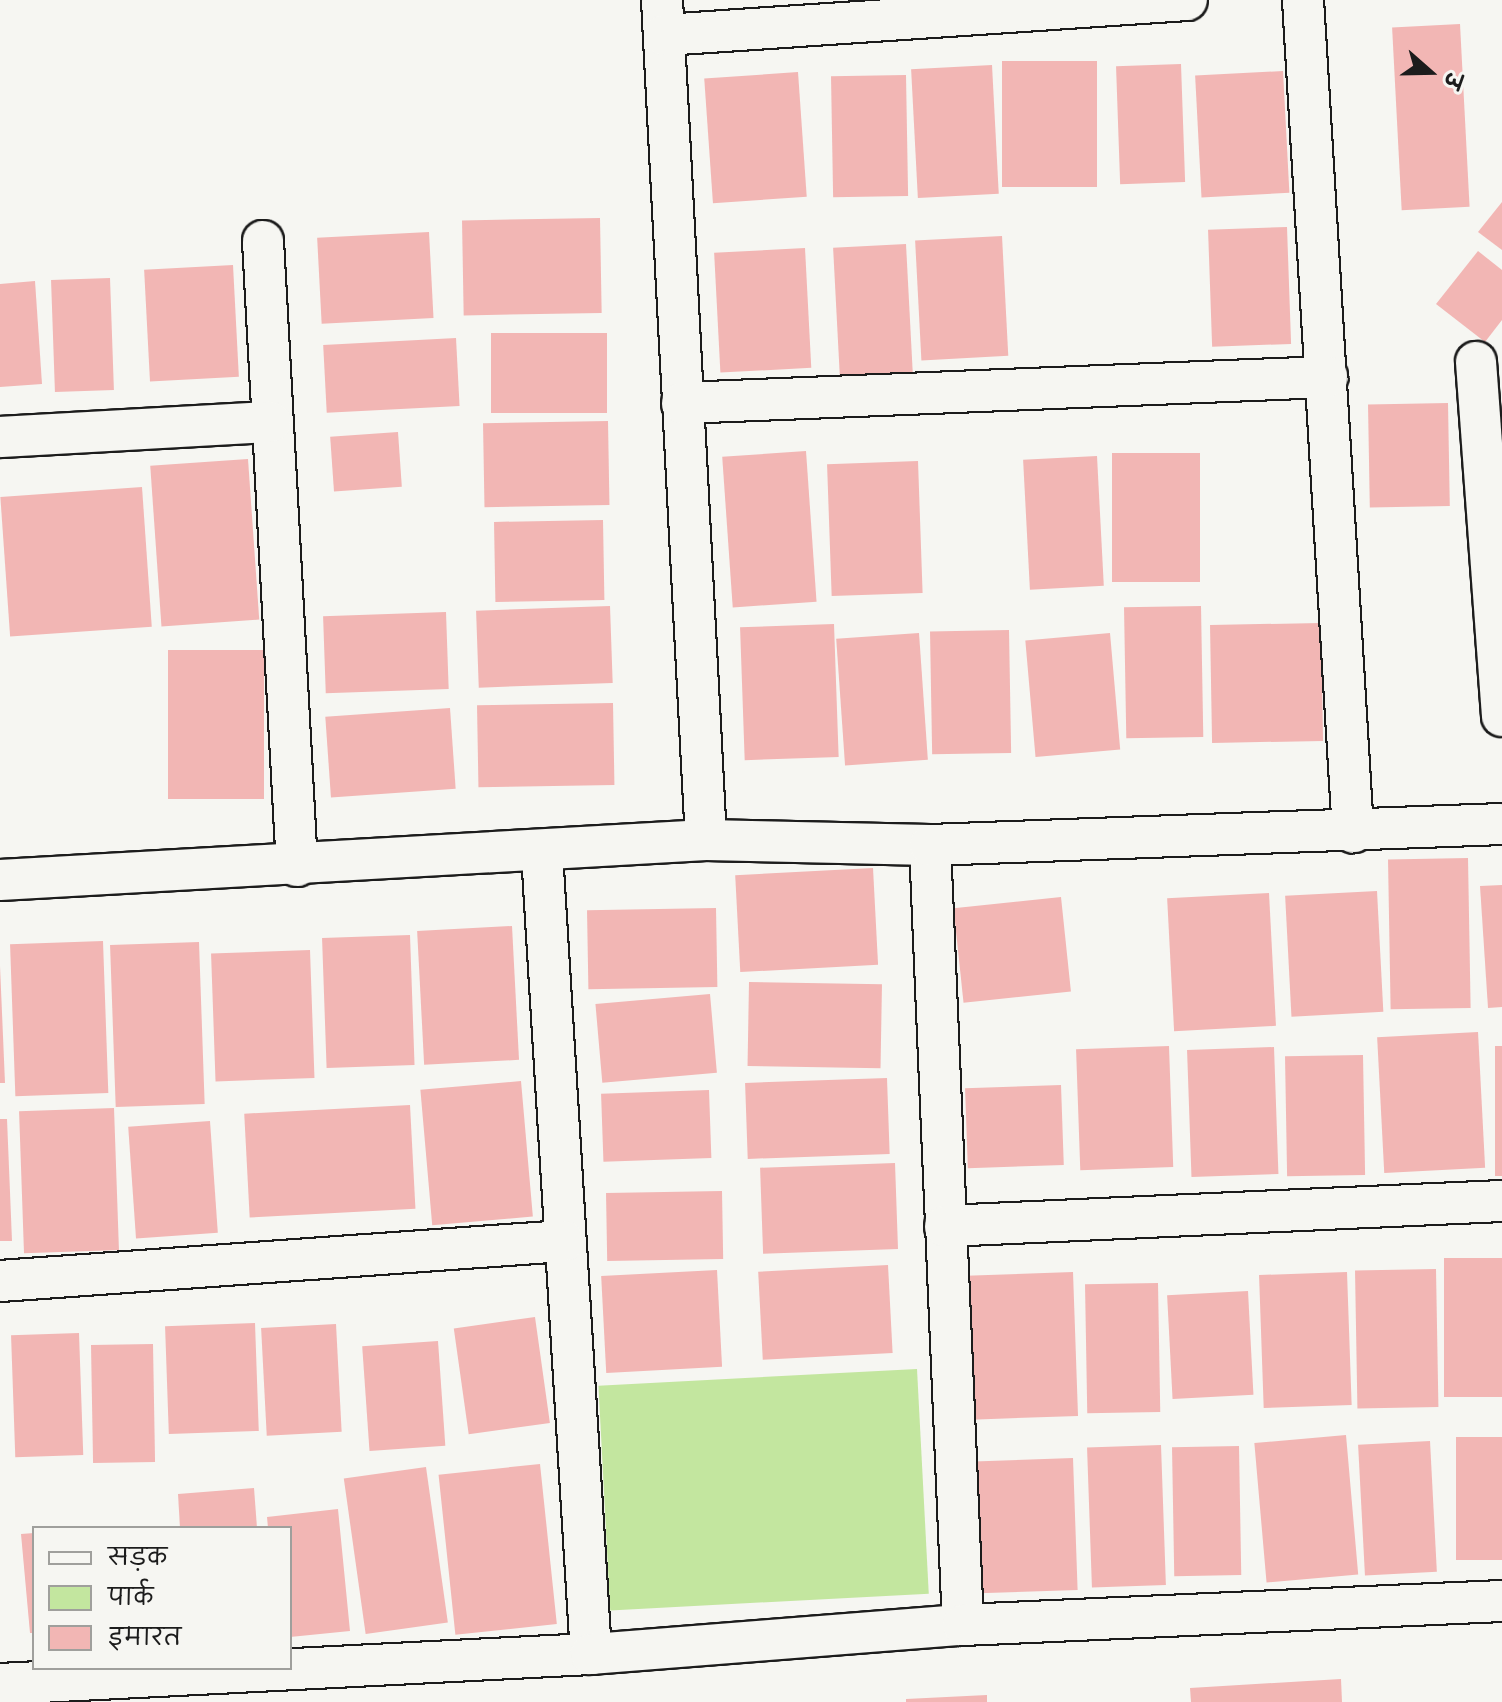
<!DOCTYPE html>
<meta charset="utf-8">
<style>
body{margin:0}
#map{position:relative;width:1502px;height:1702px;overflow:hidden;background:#f6f6f2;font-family:Caveat,"Playpen Sans Deva",sans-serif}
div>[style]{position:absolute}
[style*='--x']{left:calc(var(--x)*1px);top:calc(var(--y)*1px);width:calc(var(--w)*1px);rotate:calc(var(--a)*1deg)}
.green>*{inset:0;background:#c3e69f;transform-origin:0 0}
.building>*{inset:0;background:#f2b6b4;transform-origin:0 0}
.roads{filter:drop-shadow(2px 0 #1c1c1c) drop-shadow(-2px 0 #1c1c1c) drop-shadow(0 2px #1c1c1c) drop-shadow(0 -2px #1c1c1c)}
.minor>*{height:40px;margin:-20px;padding:0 20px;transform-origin:20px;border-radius:20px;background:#f6f6f2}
span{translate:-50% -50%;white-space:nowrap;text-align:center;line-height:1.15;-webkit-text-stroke:7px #f6f6f2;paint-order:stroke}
.legend{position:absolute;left:32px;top:1526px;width:260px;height:144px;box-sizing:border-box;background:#f6f6f2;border:2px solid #9f9f9c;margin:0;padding:10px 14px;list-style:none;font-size:24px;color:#1c1c1c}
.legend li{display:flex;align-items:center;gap:16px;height:40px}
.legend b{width:40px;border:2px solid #9f9f9c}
.north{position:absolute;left:1390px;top:32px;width:80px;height:80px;-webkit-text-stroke:6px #f6f6f2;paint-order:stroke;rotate:110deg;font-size:22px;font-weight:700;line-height:32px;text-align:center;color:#1c1c1c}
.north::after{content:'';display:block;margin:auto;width:28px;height:36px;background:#1c1c1c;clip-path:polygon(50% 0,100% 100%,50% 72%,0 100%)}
</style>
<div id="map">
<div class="green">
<div style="left:917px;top:1369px;width:225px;height:319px;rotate:87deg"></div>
</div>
<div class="building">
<div style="left:1460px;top:24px;width:183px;height:68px;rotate:87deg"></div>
<div style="left:1097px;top:61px;width:126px;height:95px;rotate:90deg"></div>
<div style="left:1181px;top:64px;width:118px;height:65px;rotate:88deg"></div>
<div style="left:992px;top:65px;width:129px;height:81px;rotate:87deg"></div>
<div style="left:1283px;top:71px;width:122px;height:88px;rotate:87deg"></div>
<div style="left:798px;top:72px;width:125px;height:94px;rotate:86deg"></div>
<div style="left:906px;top:75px;width:121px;height:75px;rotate:89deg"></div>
<div style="clip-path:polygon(1502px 202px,1502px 250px,1478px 232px)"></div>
<div style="left:600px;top:218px;width:95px;height:138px;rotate:89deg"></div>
<div style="left:1287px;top:227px;width:117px;height:79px;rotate:88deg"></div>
<div style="left:429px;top:232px;width:86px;height:112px;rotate:87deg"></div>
<div style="left:1002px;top:236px;width:120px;height:87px;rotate:87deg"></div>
<div style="left:906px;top:244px;width:131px;height:73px;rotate:87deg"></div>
<div style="left:805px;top:248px;width:120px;height:91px;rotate:87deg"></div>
<div style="clip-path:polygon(1478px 251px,1502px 270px,1502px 320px,1485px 342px,1436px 304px)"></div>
<div style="left:233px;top:265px;width:112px;height:89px;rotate:87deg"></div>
<div style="left:110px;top:278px;width:112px;height:59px;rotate:88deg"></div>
<div style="clip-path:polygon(35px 281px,42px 384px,0 387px,0 284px)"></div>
<div style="left:491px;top:333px;width:116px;height:80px"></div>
<div style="left:456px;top:338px;width:68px;height:133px;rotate:87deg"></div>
<div style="left:1448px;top:403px;width:103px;height:80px;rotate:89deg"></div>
<div style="left:608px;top:421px;width:84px;height:125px;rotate:89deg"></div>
<div style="left:398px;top:432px;width:55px;height:68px;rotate:86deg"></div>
<div style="left:806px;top:451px;width:151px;height:84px;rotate:86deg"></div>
<div style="left:1200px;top:453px;width:129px;height:88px;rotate:90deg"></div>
<div style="left:1097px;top:456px;width:130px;height:74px;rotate:87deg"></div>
<div style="left:248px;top:459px;width:161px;height:98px;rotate:86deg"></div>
<div style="left:918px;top:461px;width:132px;height:91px;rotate:88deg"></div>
<div style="left:142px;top:487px;width:140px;height:142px;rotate:86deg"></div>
<div style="left:603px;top:520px;width:80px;height:109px;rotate:89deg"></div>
<div style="left:610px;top:606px;width:77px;height:134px;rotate:88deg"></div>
<div style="left:1201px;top:606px;width:131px;height:77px;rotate:89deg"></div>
<div style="left:446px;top:612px;width:77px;height:123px;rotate:88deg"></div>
<div style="left:1321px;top:623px;width:118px;height:111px;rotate:89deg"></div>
<div style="left:834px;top:624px;width:133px;height:94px;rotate:88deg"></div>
<div style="left:1009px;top:630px;width:123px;height:79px;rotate:89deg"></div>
<div style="left:919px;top:633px;width:127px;height:83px;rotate:86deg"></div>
<div style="left:1110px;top:633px;width:117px;height:85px;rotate:85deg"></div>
<div style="left:264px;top:650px;width:149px;height:96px;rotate:90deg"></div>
<div style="left:613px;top:703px;width:82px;height:136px;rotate:89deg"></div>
<div style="left:450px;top:708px;width:81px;height:125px;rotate:86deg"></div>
<div style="left:1468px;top:858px;width:150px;height:80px;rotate:89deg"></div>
<div style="left:873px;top:868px;width:97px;height:138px;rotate:87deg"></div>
<div style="clip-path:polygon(1502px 885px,1502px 1007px,1488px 1008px,1480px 886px)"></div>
<div style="left:1377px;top:891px;width:121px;height:92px;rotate:87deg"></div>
<div style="left:1269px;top:893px;width:133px;height:102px;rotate:87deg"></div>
<div style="left:1061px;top:897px;width:95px;height:108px;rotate:84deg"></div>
<div style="left:716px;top:908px;width:79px;height:129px;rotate:89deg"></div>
<div style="left:512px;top:926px;width:134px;height:95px;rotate:87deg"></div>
<div style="left:410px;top:935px;width:130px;height:88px;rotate:88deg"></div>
<div style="left:103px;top:941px;width:152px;height:93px;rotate:88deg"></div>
<div style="left:199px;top:942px;width:162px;height:89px;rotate:88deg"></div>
<div style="left:310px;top:950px;width:128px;height:99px;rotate:88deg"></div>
<div style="clip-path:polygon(0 966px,5px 1083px,0 1083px)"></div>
<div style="left:749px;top:982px;width:133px;height:84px;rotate:1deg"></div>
<div style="left:710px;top:994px;width:79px;height:115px;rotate:85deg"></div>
<div style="left:1478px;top:1032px;width:136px;height:101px;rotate:87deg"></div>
<div style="left:1169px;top:1046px;width:121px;height:93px;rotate:88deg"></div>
<div style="left:1495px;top:1046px;width:7px;height:130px"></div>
<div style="left:1274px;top:1047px;width:127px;height:87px;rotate:88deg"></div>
<div style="left:1363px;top:1055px;width:120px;height:78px;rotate:89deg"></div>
<div style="left:887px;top:1078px;width:76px;height:142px;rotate:88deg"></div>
<div style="left:521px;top:1081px;width:136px;height:101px;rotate:85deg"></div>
<div style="left:1061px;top:1085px;width:80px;height:96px;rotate:88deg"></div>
<div style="left:709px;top:1090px;width:68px;height:108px;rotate:88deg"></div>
<div style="left:410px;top:1105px;width:104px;height:166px;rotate:87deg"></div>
<div style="left:114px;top:1108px;width:142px;height:95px;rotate:88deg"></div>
<div style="clip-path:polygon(0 1119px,7px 1119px,12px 1241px,0 1241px)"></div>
<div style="left:210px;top:1121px;width:112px;height:82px;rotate:86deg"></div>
<div style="left:895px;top:1163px;width:86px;height:135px;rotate:88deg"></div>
<div style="left:722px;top:1191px;width:68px;height:116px;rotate:89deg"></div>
<div style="left:1502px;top:1258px;width:139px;height:58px;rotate:90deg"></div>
<div style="left:888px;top:1265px;width:88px;height:130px;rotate:87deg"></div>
<div style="left:1436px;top:1269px;width:138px;height:81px;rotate:89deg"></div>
<div style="left:717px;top:1270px;width:97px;height:116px;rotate:87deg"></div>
<div style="left:1073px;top:1272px;width:144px;height:107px;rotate:88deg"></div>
<div style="left:1347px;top:1272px;width:133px;height:88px;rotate:88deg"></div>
<div style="left:1158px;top:1283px;width:129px;height:73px;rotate:89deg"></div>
<div style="left:1248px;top:1291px;width:104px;height:81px;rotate:87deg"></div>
<div style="left:535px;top:1317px;width:107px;height:82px;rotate:82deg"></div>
<div style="left:255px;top:1323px;width:108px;height:90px;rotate:88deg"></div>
<div style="left:336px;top:1324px;width:108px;height:75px;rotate:87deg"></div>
<div style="left:79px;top:1333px;width:122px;height:68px;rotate:88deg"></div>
<div style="left:438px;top:1341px;width:105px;height:76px;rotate:86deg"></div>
<div style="left:153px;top:1344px;width:118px;height:62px;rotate:89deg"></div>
<div style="left:1346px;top:1435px;width:140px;height:92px;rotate:85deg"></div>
<div style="left:1502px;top:1437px;width:123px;height:46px;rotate:90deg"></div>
<div style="left:1430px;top:1441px;width:131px;height:72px;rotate:87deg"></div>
<div style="left:1161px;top:1445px;width:140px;height:74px;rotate:88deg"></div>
<div style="left:1239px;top:1446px;width:129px;height:67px;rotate:89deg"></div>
<div style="left:1073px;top:1458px;width:132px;height:99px;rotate:88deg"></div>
<div style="left:540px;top:1464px;width:161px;height:102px;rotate:84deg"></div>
<div style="left:426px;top:1467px;width:157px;height:83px;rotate:82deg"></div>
<div style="clip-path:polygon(254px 1488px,257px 1528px,180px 1528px,178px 1494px)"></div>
<div style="clip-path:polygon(338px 1509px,350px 1631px,290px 1637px,290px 1528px,268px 1528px,267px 1517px)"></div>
<div style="clip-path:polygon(34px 1533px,34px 1633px,30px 1633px,21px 1534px)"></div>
<div style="clip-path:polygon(1341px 1679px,1342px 1702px,1191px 1702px,1190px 1688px)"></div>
<div style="clip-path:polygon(987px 1695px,987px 1702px,906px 1702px,906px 1699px)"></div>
</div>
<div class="roads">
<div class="minor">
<div style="--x:662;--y:0;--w:841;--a:87"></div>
<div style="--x:1303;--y:0;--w:834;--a:86.56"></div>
<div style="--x:664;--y:35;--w:524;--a:-3.83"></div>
<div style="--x:263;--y:241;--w:626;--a:86.89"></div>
<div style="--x:1476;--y:362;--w:355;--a:85.8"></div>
<div style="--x:682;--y:403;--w:646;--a:-2.31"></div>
<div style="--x:0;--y:437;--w:271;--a:-3.2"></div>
<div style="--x:930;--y:845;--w:781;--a:87.58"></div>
<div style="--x:542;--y:853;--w:802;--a:86.5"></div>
<div style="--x:0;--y:880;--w:707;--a:-3.24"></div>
<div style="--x:706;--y:840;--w:224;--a:1.3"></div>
<div style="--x:930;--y:845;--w:572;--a:-2.1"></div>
<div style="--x:945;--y:1226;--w:558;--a:-2.57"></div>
<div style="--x:0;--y:1281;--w:565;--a:-4.06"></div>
<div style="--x:0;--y:1684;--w:592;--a:-2.91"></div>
<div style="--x:591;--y:1654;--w:373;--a:-4.5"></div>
<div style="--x:963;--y:1625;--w:540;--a:-2.55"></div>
</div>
</div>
<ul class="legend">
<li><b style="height:10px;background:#f6f6f2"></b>सड़क</li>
<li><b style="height:22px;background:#c3e69f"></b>पार्क</li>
<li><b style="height:22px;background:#f2b6b4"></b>इमारत</li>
</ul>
<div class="north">उ</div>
</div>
